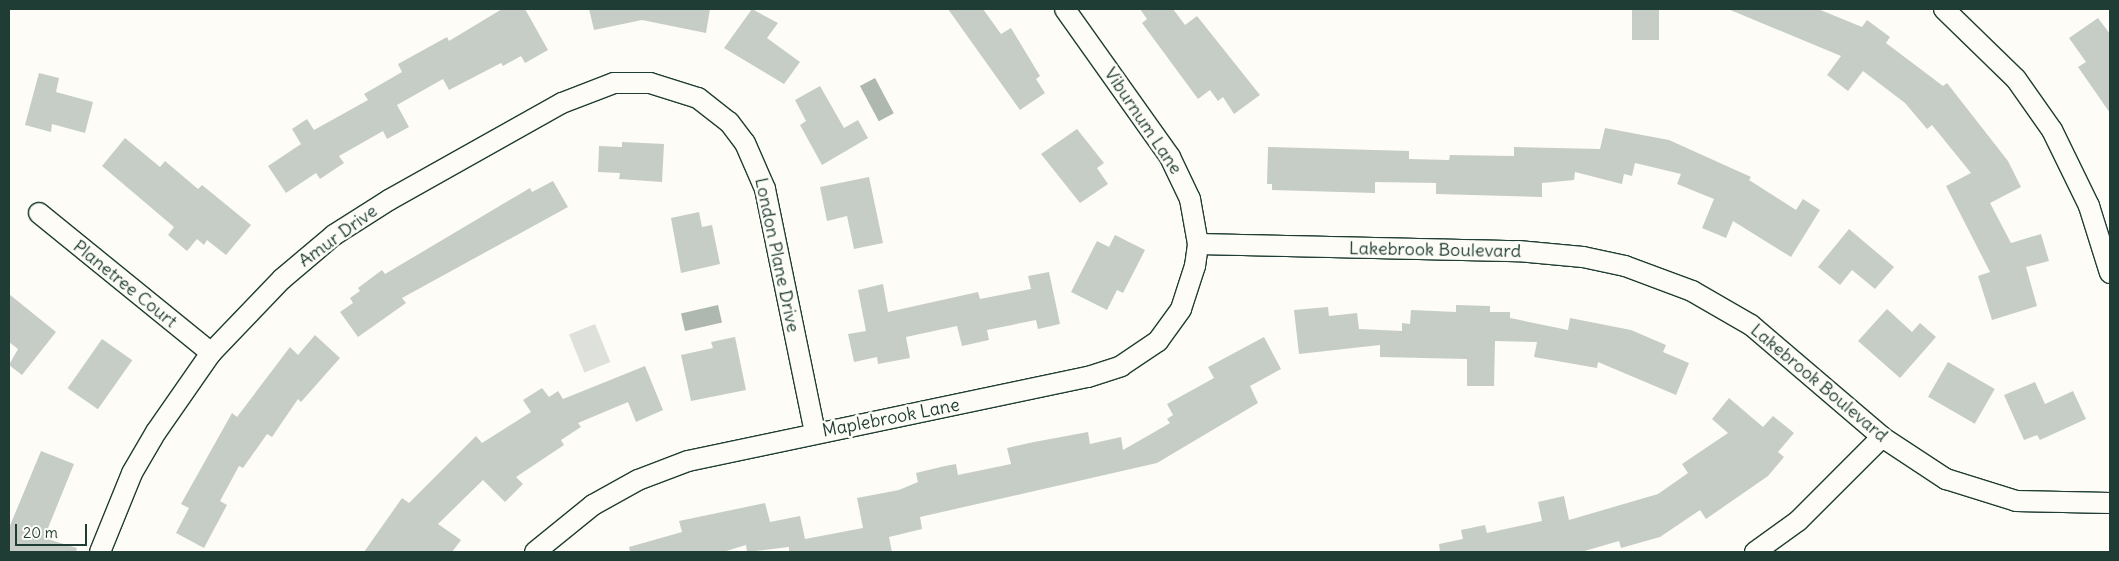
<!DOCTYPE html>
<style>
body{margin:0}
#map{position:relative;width:2119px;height:561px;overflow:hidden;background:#fdfcf7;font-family:Delius,sans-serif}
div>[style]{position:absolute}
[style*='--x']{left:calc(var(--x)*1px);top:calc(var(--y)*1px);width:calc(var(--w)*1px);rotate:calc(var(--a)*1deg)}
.green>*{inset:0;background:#dde0db;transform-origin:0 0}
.water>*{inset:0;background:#aeb8b1;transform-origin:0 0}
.building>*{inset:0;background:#c6cdc7;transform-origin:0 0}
.roads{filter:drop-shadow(1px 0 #1f3d34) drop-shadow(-1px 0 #1f3d34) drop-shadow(0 1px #1f3d34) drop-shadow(0 -1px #1f3d34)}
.street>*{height:20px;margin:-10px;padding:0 10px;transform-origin:10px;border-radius:10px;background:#fdfcf7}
span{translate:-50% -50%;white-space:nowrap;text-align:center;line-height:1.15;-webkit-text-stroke:5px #fdfcf7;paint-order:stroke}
.street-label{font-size:18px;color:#1f3d34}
.frame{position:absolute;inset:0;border:10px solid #1f3d34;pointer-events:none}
.scale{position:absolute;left:15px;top:524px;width:72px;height:22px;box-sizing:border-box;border:2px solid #1f3d34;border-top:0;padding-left:6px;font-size:15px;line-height:18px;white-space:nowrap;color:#1f3d34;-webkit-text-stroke:4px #fdfcf7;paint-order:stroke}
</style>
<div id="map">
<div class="green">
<div style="left:595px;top:324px;width:41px;height:28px;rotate:68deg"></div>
</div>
<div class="water">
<div style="left:875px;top:78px;width:40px;height:17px;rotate:62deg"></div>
<div style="left:718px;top:305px;width:18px;height:38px;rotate:77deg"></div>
</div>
<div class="building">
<div style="clip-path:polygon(502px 9px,525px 9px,548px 50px,525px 63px,521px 56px,503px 66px,501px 63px,449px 90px,443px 79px,397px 105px,409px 127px,387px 139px,383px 131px,339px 156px,344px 163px,320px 179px,316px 173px,286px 193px,268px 166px,301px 144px,292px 129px,307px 119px,314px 130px,368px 100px,364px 94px,402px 72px,398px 64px,447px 37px,449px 41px)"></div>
<div style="clip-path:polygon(589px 9px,710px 9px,706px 33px,642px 20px,594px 30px)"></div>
<div style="clip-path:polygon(752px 9px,778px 23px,767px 38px,800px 62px,784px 84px,724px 48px)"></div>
<div style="clip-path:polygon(948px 9px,983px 9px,1001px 34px,1011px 28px,1040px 76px,1036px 79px,1045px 93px,1020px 110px)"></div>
<div style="clip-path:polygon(1140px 9px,1173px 9px,1185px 25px,1197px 16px,1260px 95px,1234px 114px,1223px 97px,1218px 101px,1210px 90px,1198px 99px,1142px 23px,1147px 19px)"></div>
<div style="left:1632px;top:9px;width:27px;height:31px"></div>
<div style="clip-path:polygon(1728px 9px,1818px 9px,1862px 27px,1867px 20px,1890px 37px,1886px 43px,1943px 86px,1947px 83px,2008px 161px,2021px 187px,1990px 203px,2011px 243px,2041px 234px,2049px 261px,2026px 267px,2037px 306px,1992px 320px,1978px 276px,1990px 272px,1946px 186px,1971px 173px,1932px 125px,1927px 129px,1905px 103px,1863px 71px,1848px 91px,1827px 75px,1841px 56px)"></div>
<div style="clip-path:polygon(2098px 18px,2110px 34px,2110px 113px,2078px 67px,2086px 62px,2069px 38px)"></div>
<div style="clip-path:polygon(39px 73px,59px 78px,56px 92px,93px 102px,85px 133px,52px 124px,51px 132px,25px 125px)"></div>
<div style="clip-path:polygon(820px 86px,844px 128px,858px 120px,868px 138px,822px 165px,800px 125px,806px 121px,795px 100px)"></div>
<div style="clip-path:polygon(1605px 128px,1669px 140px,1751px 177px,1749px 180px,1796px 210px,1803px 199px,1820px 210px,1791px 257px,1733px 221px,1726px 238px,1702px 228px,1714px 199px,1677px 184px,1681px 174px,1635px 163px,1632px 176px,1624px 174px,1622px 184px,1575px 172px,1574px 180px,1542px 183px,1542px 197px,1436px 194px,1436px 183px,1375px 182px,1375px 193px,1272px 190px,1272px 184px,1267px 184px,1268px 147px,1409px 151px,1409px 159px,1449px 160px,1450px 155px,1514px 156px,1514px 147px,1600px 149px)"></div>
<div style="clip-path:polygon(1077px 129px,1104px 163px,1097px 168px,1108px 184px,1080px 203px,1041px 154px)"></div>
<div style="clip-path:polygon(125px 138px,160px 167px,165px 161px,198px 189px,202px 185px,251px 225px,226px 255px,207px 240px,204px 245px,197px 239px,187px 251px,168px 235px,174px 227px,102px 166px)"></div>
<div style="clip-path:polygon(622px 142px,664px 144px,662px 182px,619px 179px,620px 173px,598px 172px,599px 146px,622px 147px)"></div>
<div style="clip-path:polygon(869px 177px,883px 243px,854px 249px,847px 216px,827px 221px,820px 187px)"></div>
<div style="clip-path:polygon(553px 181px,568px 207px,402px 298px,406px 303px,358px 337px,340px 312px,353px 303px,350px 298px,360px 291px,358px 288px,382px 270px,385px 274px,530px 188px,532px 192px)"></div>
<div style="clip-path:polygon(699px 212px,702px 227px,712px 225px,720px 264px,681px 273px,671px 218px)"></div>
<div style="clip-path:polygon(1849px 229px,1894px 267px,1875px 289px,1852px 270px,1840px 285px,1818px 267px)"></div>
<div style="clip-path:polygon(1115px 235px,1145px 250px,1123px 293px,1117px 290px,1107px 310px,1071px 292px,1097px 241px,1109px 247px)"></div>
<div style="clip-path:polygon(1049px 272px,1060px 324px,1038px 329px,1036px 320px,987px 330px,989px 340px,962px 346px,957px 326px,906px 337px,910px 358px,878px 364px,877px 357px,854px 362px,848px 334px,866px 331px,858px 290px,883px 284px,888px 312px,978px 292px,980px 299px,1031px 289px,1028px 276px)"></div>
<div style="clip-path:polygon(9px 294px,56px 332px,22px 375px,9px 365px,18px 349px,9px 342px)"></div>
<div style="clip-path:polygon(1456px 305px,1490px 306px,1490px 312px,1510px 312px,1510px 318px,1568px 330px,1570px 318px,1631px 330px,1666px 345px,1663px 352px,1689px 363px,1676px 395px,1598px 362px,1597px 368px,1534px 357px,1537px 342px,1495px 341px,1494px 386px,1467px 386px,1467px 359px,1380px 357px,1380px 345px,1299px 354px,1294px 310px,1328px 307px,1329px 316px,1357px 313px,1359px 329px,1402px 331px,1402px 323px,1410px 324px,1411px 310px,1456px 312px)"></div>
<div style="clip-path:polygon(1887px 309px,1912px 332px,1920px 323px,1936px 337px,1900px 378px,1858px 341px)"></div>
<div style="clip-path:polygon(315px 335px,340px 358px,301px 402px,298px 399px,272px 437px,267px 434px,243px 468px,239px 466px,220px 501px,227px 505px,204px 548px,176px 533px,189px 508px,181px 504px,232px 413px,237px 417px,290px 347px,298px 355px)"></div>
<div style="clip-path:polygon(735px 337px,746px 390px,691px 401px,681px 355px,713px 348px,711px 342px)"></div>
<div style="clip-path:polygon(1264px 337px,1281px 369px,1250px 386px,1258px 403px,1157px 463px,920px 517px,922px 529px,889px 537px,892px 552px,789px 552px,789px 547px,747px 552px,746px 545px,723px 552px,630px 552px,629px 547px,682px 532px,679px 521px,765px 503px,770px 522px,800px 516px,805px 539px,863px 528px,857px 498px,899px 490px,918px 482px,916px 473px,945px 466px,956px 464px,958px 475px,1011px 464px,1007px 448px,1034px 442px,1088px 432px,1090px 444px,1121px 437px,1123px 450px,1170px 423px,1167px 419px,1173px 415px,1167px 404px,1214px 378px,1208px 367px)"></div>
<div style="left:102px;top:339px;width:37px;height:60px;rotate:35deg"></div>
<div style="left:1948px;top:362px;width:54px;height:40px;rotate:30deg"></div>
<div style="clip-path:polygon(645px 366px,663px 410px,636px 422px,628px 402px,578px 423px,581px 427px,561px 440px,564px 445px,516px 477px,523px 484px,505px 502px,483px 480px,438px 524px,461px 540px,452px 552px,364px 552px,402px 498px,409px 503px,476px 436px,482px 443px,531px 412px,523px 400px,542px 388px,549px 397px,558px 391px,563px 399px)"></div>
<div style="clip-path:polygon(2035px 382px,2045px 404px,2073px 391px,2086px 419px,2040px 440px,2037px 435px,2024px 440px,2004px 395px)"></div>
<div style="clip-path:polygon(1729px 398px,1763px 427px,1773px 416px,1794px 433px,1778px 452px,1784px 457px,1768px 476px,1706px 519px,1700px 510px,1660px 537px,1621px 548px,1619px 541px,1581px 552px,1440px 552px,1439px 544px,1463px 539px,1461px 530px,1485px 525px,1487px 533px,1542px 521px,1538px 502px,1564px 496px,1569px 520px,1658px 494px,1688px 473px,1682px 464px,1728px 433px,1712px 419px)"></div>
<div style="clip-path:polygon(41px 451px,74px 464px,44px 538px,77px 548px,76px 552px,9px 552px,9px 528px)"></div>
</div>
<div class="roads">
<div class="street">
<div style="--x:1944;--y:9;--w:100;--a:44.2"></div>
<div style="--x:2016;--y:79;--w:62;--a:54.8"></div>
<div style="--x:2052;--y:130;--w:85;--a:64"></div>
<div style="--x:2089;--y:206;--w:70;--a:72.6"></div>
<div style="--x:39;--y:213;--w:222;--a:39.1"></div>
<div style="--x:1198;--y:244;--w:320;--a:1.3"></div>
<div style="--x:1518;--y:251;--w:65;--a:5.3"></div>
<div style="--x:1583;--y:257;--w:43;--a:12.1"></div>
<div style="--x:1625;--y:266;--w:72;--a:20.5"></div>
<div style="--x:1692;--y:291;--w:68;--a:30"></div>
<div style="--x:1751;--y:325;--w:172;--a:40.5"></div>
<div style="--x:1882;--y:437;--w:77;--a:33.3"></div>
<div style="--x:1946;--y:479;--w:73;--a:17.4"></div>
<div style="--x:2016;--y:501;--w:94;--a:1.2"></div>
<div style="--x:100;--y:552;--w:85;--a:-67.9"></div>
<div style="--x:132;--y:473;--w:48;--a:-59.7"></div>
<div style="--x:156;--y:432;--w:96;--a:-55.2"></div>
<div style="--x:211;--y:353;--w:103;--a:-46.2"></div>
<div style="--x:282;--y:279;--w:68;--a:-40.2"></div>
<div style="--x:334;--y:235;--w:65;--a:-32.5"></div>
<div style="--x:389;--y:200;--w:198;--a:-29.3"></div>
<div style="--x:562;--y:103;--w:56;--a:-21"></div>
<div style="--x:614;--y:83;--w:36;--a:0"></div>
<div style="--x:650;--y:83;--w:50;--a:17.4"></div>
<div style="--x:698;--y:98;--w:39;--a:38"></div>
<div style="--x:729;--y:122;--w:26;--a:53"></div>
<div style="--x:745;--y:143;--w:50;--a:66.5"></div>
<div style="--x:765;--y:189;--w:249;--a:78.4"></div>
<div style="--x:535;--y:552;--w:75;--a:-39"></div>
<div style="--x:593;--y:505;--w:51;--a:-29.1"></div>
<div style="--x:638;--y:480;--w:53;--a:-20.8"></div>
<div style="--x:688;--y:461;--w:409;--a:-11.9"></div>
<div style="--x:1088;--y:377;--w:35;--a:-18"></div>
<div style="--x:1121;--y:366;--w:45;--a:-34"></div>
<div style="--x:1158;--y:341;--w:39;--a:-54"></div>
<div style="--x:1181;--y:309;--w:45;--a:-72"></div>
<div style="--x:1195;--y:266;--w:22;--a:-82"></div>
<div style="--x:1198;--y:244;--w:46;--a:-100.1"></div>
<div style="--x:1190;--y:199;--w:47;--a:-115.5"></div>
<div style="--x:1170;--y:157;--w:181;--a:-125.4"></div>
<div style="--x:1755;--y:552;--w:53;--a:-35.8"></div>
<div style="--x:1798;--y:521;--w:119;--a:-45"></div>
</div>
</div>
<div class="street-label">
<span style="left:1143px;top:121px;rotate:56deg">Viburnum Lane</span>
<span style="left:338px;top:236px;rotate:-36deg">Amur Drive</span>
<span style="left:1435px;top:250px;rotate:1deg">Lakebrook Boulevard</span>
<span style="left:777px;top:255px;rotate:78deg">London Plane Drive</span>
<span style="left:125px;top:284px;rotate:39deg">Planetree Court</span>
<span style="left:1819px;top:383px;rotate:40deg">Lakebrook Boulevard</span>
<span style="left:891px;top:418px;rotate:-11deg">Maplebrook Lane</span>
</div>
<div class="frame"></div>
<div class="scale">20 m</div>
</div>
